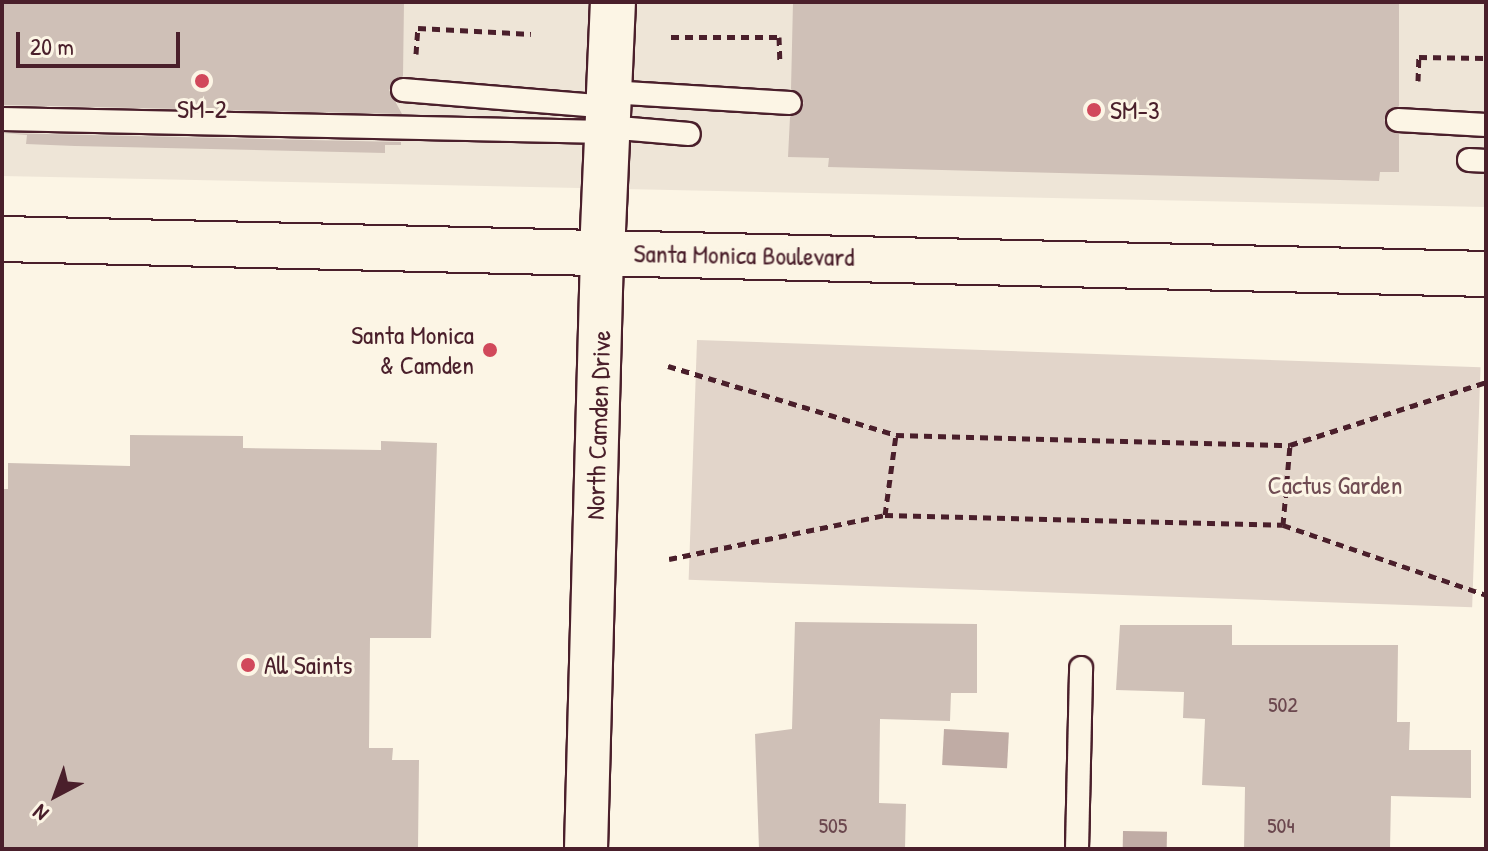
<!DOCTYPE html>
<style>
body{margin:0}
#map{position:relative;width:1488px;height:851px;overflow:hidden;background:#fcf5e5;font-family:"Patrick Hand",sans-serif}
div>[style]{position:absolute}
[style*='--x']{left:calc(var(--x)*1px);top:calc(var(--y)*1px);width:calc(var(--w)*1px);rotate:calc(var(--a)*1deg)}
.built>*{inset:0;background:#eee5d7}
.green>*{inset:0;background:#e2d5ca;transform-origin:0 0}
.water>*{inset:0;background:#c0aca5;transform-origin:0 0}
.building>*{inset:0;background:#cfc0b7}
.path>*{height:5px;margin-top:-2.5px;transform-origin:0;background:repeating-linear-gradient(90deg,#4a1f2b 0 8px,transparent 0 14px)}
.roads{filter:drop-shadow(2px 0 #4a1f2b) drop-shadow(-2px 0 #4a1f2b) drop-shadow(0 2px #4a1f2b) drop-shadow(0 -2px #4a1f2b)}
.lane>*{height:22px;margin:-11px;padding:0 11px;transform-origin:11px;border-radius:11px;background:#fcf5e5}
.street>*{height:42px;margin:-21px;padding:0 21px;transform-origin:21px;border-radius:21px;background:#fcf5e5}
.secondary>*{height:44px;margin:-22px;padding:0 22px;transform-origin:22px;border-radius:22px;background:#fcf5e5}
.primary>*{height:44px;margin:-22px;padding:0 22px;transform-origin:22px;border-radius:22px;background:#fcf5e5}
.dots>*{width:22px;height:22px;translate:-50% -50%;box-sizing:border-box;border:4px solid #fcf5e5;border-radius:50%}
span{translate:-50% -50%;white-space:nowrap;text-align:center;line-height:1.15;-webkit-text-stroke:6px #fcf5e5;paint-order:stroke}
.number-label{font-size:22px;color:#6b474e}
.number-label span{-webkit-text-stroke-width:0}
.poi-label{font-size:26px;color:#4a1f2b}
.left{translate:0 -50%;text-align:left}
.right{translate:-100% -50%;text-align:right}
.street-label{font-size:26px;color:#4a1f2b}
.park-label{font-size:26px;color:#704c53}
.frame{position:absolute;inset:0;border:4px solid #4a1f2b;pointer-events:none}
.north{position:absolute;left:16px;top:755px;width:80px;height:80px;-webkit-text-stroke:6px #fcf5e5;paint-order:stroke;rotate:221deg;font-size:22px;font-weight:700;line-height:32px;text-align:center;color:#4a1f2b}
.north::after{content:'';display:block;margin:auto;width:28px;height:36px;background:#4a1f2b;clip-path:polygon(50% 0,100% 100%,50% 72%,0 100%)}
.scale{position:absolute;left:16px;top:32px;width:164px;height:36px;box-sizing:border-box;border:4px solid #4a1f2b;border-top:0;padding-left:10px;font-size:24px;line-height:28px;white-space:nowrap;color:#4a1f2b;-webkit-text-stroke:6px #fcf5e5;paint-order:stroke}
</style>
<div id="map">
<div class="built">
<div style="clip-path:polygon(2px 2px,1486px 2px,1486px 207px,2px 176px)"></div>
</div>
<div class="green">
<div style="left:697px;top:340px;width:784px;height:240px;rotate:2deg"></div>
</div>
<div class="water">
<div style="left:944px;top:729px;width:65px;height:36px;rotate:3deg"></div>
<div style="left:1123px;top:831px;width:44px;height:18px;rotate:1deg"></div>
</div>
<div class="building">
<div style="clip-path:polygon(2px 2px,404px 2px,403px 76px,389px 90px,402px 114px,2px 105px)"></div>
<div style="clip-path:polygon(793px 2px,1399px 2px,1399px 106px,1384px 120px,1399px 134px,1399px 172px,1380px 172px,1379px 181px,1019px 172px,828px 167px,829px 158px,788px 157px,790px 117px,804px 103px,791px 89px)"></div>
<div style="clip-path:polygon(2px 133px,401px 142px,401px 145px,385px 145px,385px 153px,75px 146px,26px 144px,27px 135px)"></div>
<div style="clip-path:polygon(130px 435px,243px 436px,243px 448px,381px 450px,381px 441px,437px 443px,431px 638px,370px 638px,369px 748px,393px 748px,392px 760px,419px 760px,418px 849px,2px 849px,2px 489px,8px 489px,8px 463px,130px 466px)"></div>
<div style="clip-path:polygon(795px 622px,977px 624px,977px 693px,951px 693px,950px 721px,880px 719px,879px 803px,906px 804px,905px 849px,759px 849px,755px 734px,792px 729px)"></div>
<div style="clip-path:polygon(1120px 625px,1232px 625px,1232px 645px,1398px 645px,1397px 722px,1410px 722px,1409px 750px,1471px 750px,1471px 798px,1391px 796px,1390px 849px,1244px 849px,1245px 787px,1202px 785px,1205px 719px,1183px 718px,1184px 692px,1116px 690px)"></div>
</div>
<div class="path">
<div style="--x:671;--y:37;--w:108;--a:0"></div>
<div style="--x:779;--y:37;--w:26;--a:88"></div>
<div style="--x:416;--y:54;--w:26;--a:-86"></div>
<div style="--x:418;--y:28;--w:113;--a:3"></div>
<div style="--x:1418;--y:81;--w:24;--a:-88"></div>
<div style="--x:1419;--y:57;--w:67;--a:0.9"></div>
<div style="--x:668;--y:366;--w:238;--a:16.8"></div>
<div style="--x:896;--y:435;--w:394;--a:1.5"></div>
<div style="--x:1290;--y:445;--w:206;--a:-17.8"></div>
<div style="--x:885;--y:515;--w:81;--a:-82.2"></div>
<div style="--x:1283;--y:525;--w:80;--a:-85"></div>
<div style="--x:669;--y:559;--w:220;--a:-11.5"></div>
<div style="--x:885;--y:515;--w:398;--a:1.4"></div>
<div style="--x:1283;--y:525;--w:215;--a:19"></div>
</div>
<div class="roads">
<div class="lane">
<div style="--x:403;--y:90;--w:206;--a:4.7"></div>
<div style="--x:609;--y:92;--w:181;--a:3.5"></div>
<div style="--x:2;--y:119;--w:605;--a:1.23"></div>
<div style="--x:1398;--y:120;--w:88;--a:3.3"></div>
<div style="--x:607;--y:127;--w:82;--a:4.9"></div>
<div style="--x:1469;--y:160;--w:17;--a:3"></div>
<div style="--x:1077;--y:849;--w:181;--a:-88.7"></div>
</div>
<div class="street">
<div style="--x:586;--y:849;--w:596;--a:-88.46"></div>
</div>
<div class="secondary">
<div style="--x:602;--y:253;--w:251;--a:-87.5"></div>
</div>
<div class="primary">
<div style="--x:2;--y:239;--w:1484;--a:1.35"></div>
</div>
</div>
<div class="dots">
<div style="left:202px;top:81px;background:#d1495b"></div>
<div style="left:1094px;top:110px;background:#d1495b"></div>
<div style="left:490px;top:350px;background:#d1495b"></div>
<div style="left:248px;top:665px;background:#d1495b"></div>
</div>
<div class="number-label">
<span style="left:1283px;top:705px">502</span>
<span style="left:833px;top:826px">505</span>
<span style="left:1281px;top:826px">504</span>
</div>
<div class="poi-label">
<span style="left:202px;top:109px">SM-2</span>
<span class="left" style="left:1110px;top:110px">SM-3</span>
<span class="right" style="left:474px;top:350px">Santa Monica<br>&amp; Camden</span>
<span class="left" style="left:264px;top:665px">All Saints</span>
</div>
<div class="street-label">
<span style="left:744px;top:255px;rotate:1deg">Santa Monica Boulevard</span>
<span style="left:598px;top:425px;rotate:-88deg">North Camden Drive</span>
</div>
<div class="park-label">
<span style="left:1335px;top:485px">Cactus Garden</span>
</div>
<div class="frame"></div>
<div class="north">N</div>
<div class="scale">20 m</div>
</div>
